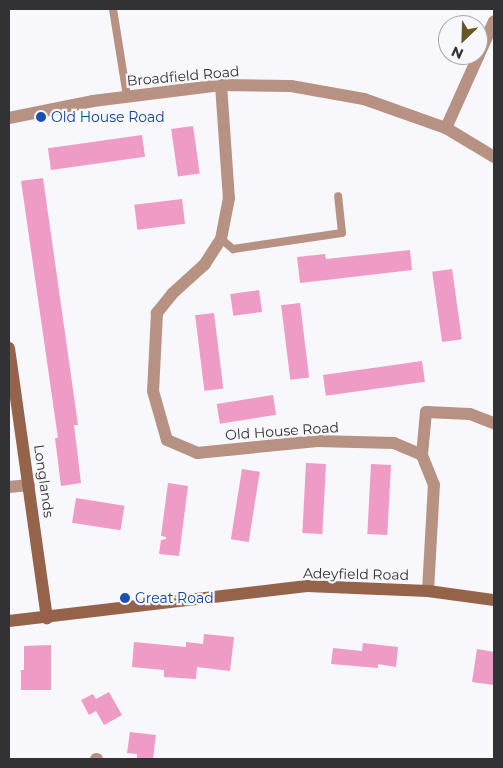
<!DOCTYPE html>
<style>
body{margin:0}
#map{position:relative;width:503px;height:768px;overflow:hidden;background:#f7f7fc;font-family:Montserrat,sans-serif}
div>[style]{position:absolute}
[style*='--x']{left:calc(var(--x)*1px);top:calc(var(--y)*1px);width:calc(var(--w)*1px);rotate:calc(var(--a)*1deg)}
.building>*{inset:0;background:#ee9bc5;transform-origin:0 0}
.lane>*{height:8px;margin:-4px;padding:0 4px;transform-origin:4px;border-radius:4px;background:#b79282}
.street>*{height:12px;margin:-6px;padding:0 6px;transform-origin:6px;border-radius:6px;background:#b79282}
.secondary>*{height:12px;margin:-6px;padding:0 6px;transform-origin:6px;border-radius:6px;background:#95624a}
.dots>*{width:14px;height:14px;translate:-50% -50%;box-sizing:border-box;border:2px solid #f7f7fc;border-radius:50%}
span{translate:-50% -50%;white-space:nowrap;text-align:center;line-height:1.15;-webkit-text-stroke:4.5px #f7f7fc;paint-order:stroke}
.street-label{font-size:14px;color:#323234}
.transit-label{font-size:14px;color:#164399}
.left{translate:0 -50%;text-align:left}
.frame{position:absolute;inset:0;border:10px solid #323234;pointer-events:none}
.north{position:absolute;left:438px;top:15px;width:50px;height:50px;box-sizing:border-box;background:#f7f7fc;border:1px solid #a8a8ac;border-radius:50%;rotate:204deg;font-size:14px;font-weight:700;line-height:20px;text-align:center;color:#323234}
.north::after{content:'';display:block;margin:auto;width:18px;height:22px;background:#665724;clip-path:polygon(50% 0,100% 100%,50% 72%,0 100%)}
</style>
<div id="map">
<div class="building">
<div style="left:193px;top:126px;width:48px;height:22px;rotate:82deg"></div>
<div style="left:142px;top:135px;width:22px;height:95px;rotate:82deg"></div>
<div style="clip-path:polygon(43px 178px,78px 425px,74px 425px,81px 483px,61px 486px,55px 438px,58px 438px,21px 181px)"></div>
<div style="left:182px;top:199px;width:25px;height:48px;rotate:83deg"></div>
<div style="clip-path:polygon(410px 250px,412px 270px,300px 283px,297px 257px,325px 254px,326px 259px)"></div>
<div style="left:452px;top:269px;width:71px;height:20px;rotate:82deg"></div>
<div style="left:259px;top:290px;width:22px;height:29px;rotate:82deg"></div>
<div style="left:300px;top:303px;width:75px;height:19px;rotate:83deg"></div>
<div style="left:214px;top:313px;width:76px;height:19px;rotate:83deg"></div>
<div style="left:422px;top:361px;width:21px;height:100px;rotate:82deg"></div>
<div style="left:273px;top:395px;width:20px;height:57px;rotate:81deg"></div>
<div style="left:306px;top:463px;width:20px;height:70px;rotate:3deg"></div>
<div style="left:371px;top:464px;width:20px;height:70px;rotate:3deg"></div>
<div style="left:242px;top:469px;width:18px;height:71px;rotate:9deg"></div>
<div style="clip-path:polygon(168px 483px,188px 486px,179px 556px,159px 554px,161px 540px,166px 539px,166px 537px,161px 536px)"></div>
<div style="left:76px;top:498px;width:49px;height:25px;rotate:9deg"></div>
<div style="clip-path:polygon(204px 634px,234px 637px,230px 671px,197px 667px,196px 679px,164px 677px,164px 670px,132px 667px,134px 642px,186px 647px,186px 642px,203px 644px)"></div>
<div style="clip-path:polygon(363px 643px,398px 647px,396px 667px,378px 664px,378px 668px,331px 664px,333px 648px,362px 651px)"></div>
<div style="clip-path:polygon(51px 645px,51px 690px,21px 690px,21px 670px,24px 670px,24px 646px)"></div>
<div style="clip-path:polygon(477px 649px,494px 652px,494px 685px,472px 682px)"></div>
<div style="clip-path:polygon(109px 692px,122px 715px,104px 725px,96px 711px,89px 715px,81px 700px,93px 694px,96px 699px)"></div>
<div style="clip-path:polygon(130px 732px,156px 735px,153px 759px,137px 759px,137px 754px,127px 753px)"></div>
</div>
<div class="lane">
<div style="--x:113;--y:9;--w:88;--a:80.9"></div>
<div style="--x:221;--y:239;--w:16;--a:40"></div>
<div style="--x:233;--y:249;--w:110;--a:-8.4"></div>
<div style="--x:342;--y:233;--w:37;--a:-96"></div>
</div>
<div class="street">
<div style="--x:221;--y:85;--w:113;--a:86"></div>
<div style="--x:229;--y:198;--w:42;--a:101"></div>
<div style="--x:221;--y:239;--w:30;--a:123"></div>
<div style="--x:205;--y:264;--w:43;--a:137.8"></div>
<div style="--x:173;--y:293;--w:26;--a:129"></div>
<div style="--x:157;--y:313;--w:78;--a:92.9"></div>
<div style="--x:153;--y:391;--w:51;--a:74.1"></div>
<div style="--x:167;--y:440;--w:33;--a:23"></div>
<div style="--x:197;--y:453;--w:121;--a:-5.7"></div>
<div style="--x:317;--y:441;--w:77;--a:1.5"></div>
<div style="--x:394;--y:443;--w:30;--a:23"></div>
<div style="--x:9;--y:118;--w:86;--a:-11.4"></div>
<div style="--x:93;--y:101;--w:129;--a:-7.1"></div>
<div style="--x:221;--y:85;--w:70;--a:0.8"></div>
<div style="--x:291;--y:86;--w:74;--a:10.1"></div>
<div style="--x:364;--y:99;--w:87;--a:19.5"></div>
<div style="--x:446;--y:128;--w:56;--a:31.1"></div>
<div style="--x:446;--y:128;--w:117;--a:-65.8"></div>
<div style="--x:9;--y:487;--w:20;--a:-6"></div>
<div style="--x:428;--y:591;--w:106;--a:-86.8"></div>
<div style="--x:434;--y:485;--w:32;--a:-112"></div>
<div style="--x:422;--y:455;--w:43;--a:-84.7"></div>
<div style="--x:426;--y:412;--w:44;--a:2.6"></div>
<div style="--x:470;--y:414;--w:26;--a:21"></div>
<div style="--x:96;--y:759;--w:1;--a:0"></div>
</div>
<div class="secondary">
<div style="--x:9;--y:348;--w:273;--a:82"></div>
<div style="--x:9;--y:621;--w:300;--a:-6.7"></div>
<div style="--x:307;--y:586;--w:121;--a:2.4"></div>
<div style="--x:428;--y:591;--w:67;--a:7.8"></div>
</div>
<div class="dots">
<div style="left:41px;top:117px;background:#1a4fb4"></div>
<div style="left:125px;top:598px;background:#1a4fb4"></div>
</div>
<div class="street-label">
<span style="left:183px;top:76px;rotate:-5deg">Broadfield Road</span>
<span style="left:282px;top:431px;rotate:-4deg">Old House Road</span>
<span style="left:44px;top:481px;rotate:82deg">Longlands</span>
<span style="left:356px;top:574px;rotate:1deg">Adeyfield Road</span>
</div>
<div class="transit-label">
<span class="left" style="left:51px;top:117px">Old House Road</span>
<span class="left" style="left:135px;top:598px">Great Road</span>
</div>
<div class="frame"></div>
<div class="north">N</div>
</div>
